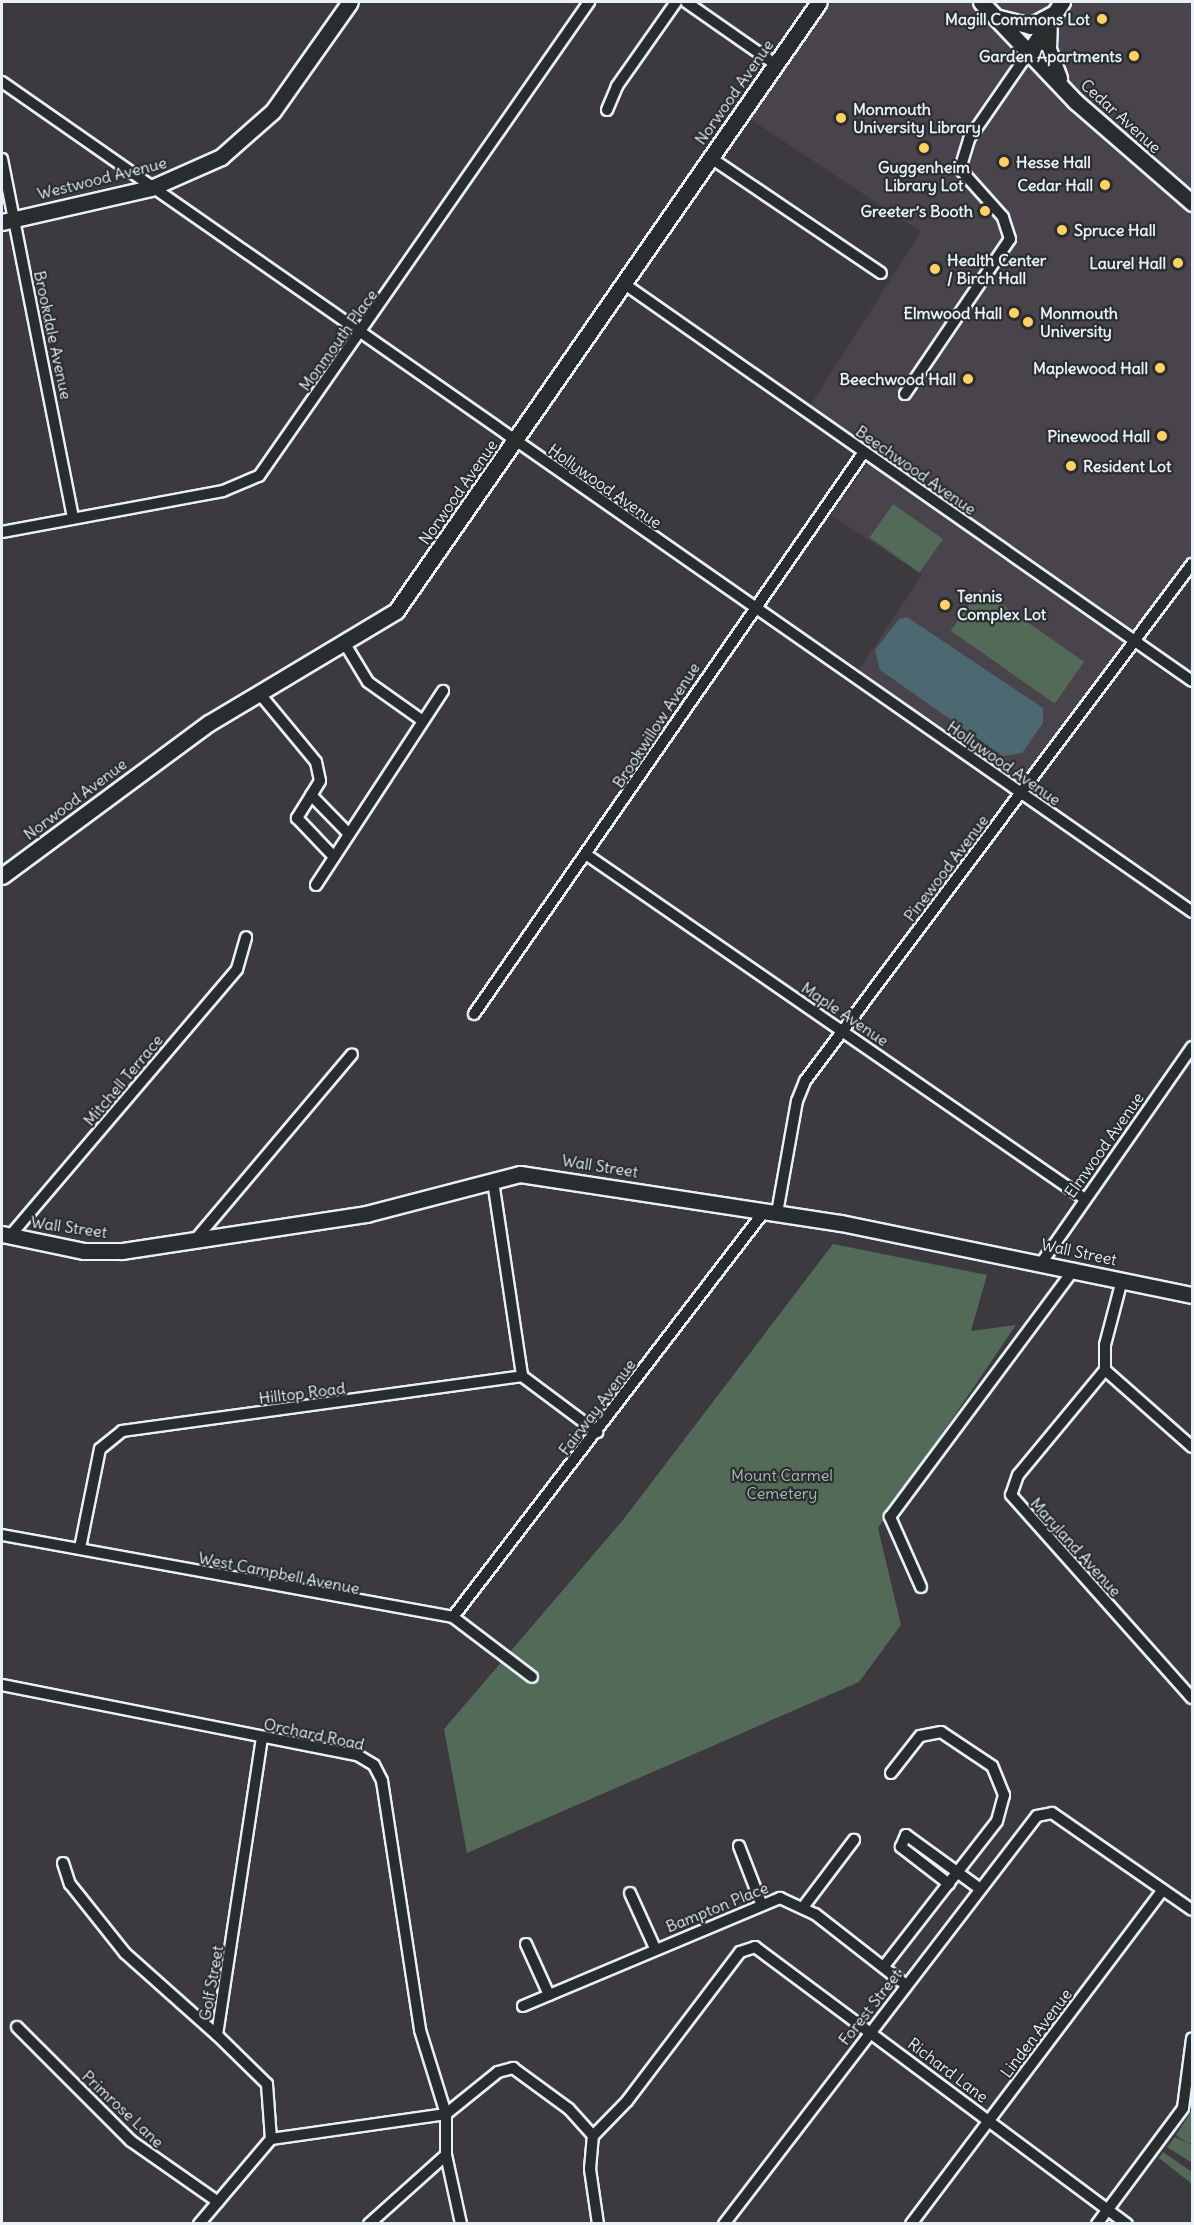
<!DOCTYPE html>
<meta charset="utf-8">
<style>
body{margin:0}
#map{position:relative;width:1194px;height:2225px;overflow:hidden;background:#3c3a3f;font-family:Delius,sans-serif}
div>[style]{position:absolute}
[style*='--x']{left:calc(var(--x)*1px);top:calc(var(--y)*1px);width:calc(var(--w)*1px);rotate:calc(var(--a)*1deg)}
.built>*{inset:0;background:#49444b}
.green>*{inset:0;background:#526a57;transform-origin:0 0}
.water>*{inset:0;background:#4c6870}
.roads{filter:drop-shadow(2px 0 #e8f1f8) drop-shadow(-2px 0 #e8f1f8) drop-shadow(0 2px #e8f1f8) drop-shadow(0 -2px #e8f1f8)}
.street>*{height:10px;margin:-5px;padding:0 5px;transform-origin:5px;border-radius:5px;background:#2a2d2e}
.secondary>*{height:15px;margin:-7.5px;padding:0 7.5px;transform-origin:7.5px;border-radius:7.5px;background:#2a2d2e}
.dots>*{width:16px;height:16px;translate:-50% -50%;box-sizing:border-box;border:3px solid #2a2d2e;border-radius:50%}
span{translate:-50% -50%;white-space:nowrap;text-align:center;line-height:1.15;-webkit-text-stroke:4.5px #2a2d2e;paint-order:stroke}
.poi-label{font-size:16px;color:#e8f1f8;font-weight:700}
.right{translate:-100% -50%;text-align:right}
.left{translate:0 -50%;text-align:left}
.street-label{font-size:16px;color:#e8f1f8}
.park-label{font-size:16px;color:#acbbb8}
.frame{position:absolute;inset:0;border:3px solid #e8f1f8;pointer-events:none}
</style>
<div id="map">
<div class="built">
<div style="clip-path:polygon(832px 2px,1192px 2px,1192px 566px,1021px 793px,854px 677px,922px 575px,831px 515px,872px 458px,806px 412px,921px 232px,750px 119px)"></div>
</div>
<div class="green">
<div style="left:893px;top:504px;width:61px;height:41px;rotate:35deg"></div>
<div style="left:980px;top:589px;width:127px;height:51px;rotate:35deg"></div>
<div style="clip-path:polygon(833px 1244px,987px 1275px,971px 1331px,1016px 1325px,878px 1528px,901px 1625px,859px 1682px,467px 1853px,444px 1729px,623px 1520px)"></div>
<div style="clip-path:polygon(1192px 2110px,1192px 2141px,1189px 2144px,1176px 2135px)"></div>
<div style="clip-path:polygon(1175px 2137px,1192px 2145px,1191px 2162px,1167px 2147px)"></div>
<div style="clip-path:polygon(1163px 2152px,1192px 2172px,1192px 2184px,1159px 2158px)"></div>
</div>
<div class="water">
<div style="clip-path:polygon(907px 617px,1043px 708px,1043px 723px,1022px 753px,1003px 756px,880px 670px,875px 650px,899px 619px)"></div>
</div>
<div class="roads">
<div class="street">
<div style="--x:686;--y:2;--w:108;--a:34.9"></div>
<div style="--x:2;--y:82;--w:1451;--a:34.89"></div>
<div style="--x:607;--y:110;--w:26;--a:-67"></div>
<div style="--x:617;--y:86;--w:103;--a:-54.9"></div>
<div style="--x:711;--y:158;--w:205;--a:34.1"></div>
<div style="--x:2;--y:159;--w:365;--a:78.8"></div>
<div style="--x:623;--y:283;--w:694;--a:34.97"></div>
<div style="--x:905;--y:394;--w:187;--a:-55.9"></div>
<div style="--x:1010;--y:239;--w:23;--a:-108"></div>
<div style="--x:1003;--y:217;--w:64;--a:-131.9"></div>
<div style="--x:960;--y:169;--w:31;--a:-73"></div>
<div style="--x:969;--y:139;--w:106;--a:-55.4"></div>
<div style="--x:2;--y:532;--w:225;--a:-10.5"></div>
<div style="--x:223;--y:491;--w:39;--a:-23"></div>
<div style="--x:259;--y:476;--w:578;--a:-55.15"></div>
<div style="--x:345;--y:644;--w:44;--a:58.8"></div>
<div style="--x:368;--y:682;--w:67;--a:35.3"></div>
<div style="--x:259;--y:693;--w:89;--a:50.4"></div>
<div style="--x:316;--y:762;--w:19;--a:78"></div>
<div style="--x:320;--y:781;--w:44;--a:121.9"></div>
<div style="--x:297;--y:818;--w:54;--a:46.5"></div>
<div style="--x:311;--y:795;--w:54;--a:45.7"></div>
<div style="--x:587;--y:855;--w:605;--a:34.64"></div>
<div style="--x:316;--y:885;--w:232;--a:-56.8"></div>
<div style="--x:474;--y:1014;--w:684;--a:-55.24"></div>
<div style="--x:493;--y:1181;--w:197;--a:81.5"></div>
<div style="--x:777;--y:1213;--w:114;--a:-79.9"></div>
<div style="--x:797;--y:1101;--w:22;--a:-68"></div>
<div style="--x:805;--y:1081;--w:646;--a:-53.18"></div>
<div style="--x:10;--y:1236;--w:350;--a:-49.6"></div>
<div style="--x:237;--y:969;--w:33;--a:-74"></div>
<div style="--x:195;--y:1240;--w:243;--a:-49.8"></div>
<div style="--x:1042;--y:1262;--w:262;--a:-55.1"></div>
<div style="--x:1122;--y:1280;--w:67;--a:104.7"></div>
<div style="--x:1105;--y:1345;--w:25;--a:90"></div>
<div style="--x:1105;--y:1370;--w:136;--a:129.6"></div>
<div style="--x:1018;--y:1475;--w:21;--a:109"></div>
<div style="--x:1011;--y:1495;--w:272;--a:48.3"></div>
<div style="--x:1105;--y:1370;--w:116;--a:41.5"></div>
<div style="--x:2;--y:1535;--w:458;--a:10.3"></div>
<div style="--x:453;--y:1617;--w:99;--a:37.2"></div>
<div style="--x:80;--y:1548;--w:101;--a:-78.6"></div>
<div style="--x:100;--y:1449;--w:28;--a:-39"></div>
<div style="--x:122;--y:1431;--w:404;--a:-7.8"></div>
<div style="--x:522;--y:1376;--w:94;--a:36.7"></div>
<div style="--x:921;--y:1587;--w:77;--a:-113.9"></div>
<div style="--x:890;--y:1517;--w:309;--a:-53.4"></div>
<div style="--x:453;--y:1617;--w:509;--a:-52.5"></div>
<div style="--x:2;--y:1685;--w:364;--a:11.2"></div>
<div style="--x:359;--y:1756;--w:17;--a:31"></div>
<div style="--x:374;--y:1765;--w:18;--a:63"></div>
<div style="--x:382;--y:1781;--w:252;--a:81.3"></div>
<div style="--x:420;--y:2030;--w:88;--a:72.8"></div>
<div style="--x:446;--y:2114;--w:41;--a:90"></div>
<div style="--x:446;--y:2155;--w:71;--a:77.7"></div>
<div style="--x:739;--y:1846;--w:61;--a:68.9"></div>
<div style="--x:63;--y:1863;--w:22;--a:72"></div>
<div style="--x:70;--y:1884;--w:88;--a:51.4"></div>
<div style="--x:125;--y:1953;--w:123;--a:41.7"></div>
<div style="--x:949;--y:1884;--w:61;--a:-142.4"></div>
<div style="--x:901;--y:1847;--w:13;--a:-67"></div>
<div style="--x:906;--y:1835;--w:90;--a:36"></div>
<div style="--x:630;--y:1893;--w:60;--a:65.6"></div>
<div style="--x:804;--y:1906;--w:83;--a:-52.9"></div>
<div style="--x:526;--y:1944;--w:56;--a:65.7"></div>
<div style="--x:885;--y:1965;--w:182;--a:-52.1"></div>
<div style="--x:997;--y:1821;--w:27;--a:-75"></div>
<div style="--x:1004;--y:1795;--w:31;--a:-112"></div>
<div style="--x:992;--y:1766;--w:61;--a:-146.3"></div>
<div style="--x:941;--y:1732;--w:21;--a:169"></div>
<div style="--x:920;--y:1736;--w:47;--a:128.1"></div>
<div style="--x:523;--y:2006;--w:279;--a:-22.8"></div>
<div style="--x:780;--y:1898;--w:38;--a:25"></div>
<div style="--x:815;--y:1914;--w:115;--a:38"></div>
<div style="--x:17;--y:2027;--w:161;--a:45"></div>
<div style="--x:131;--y:2141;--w:106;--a:35"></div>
<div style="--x:271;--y:2139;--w:177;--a:-8.1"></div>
<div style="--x:446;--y:2114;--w:67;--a:-38.9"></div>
<div style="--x:498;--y:2072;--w:16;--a:-15"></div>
<div style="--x:513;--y:2068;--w:69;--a:36.2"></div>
<div style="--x:569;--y:2109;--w:36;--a:48"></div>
<div style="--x:199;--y:2224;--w:111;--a:-49.7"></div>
<div style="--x:271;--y:2139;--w:55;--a:-94.2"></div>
<div style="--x:267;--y:2084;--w:70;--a:-135.6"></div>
<div style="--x:217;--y:2035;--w:301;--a:-81.4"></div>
<div style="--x:369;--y:2224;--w:103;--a:-41.9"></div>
<div style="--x:598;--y:2224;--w:56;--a:-98.3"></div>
<div style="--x:590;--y:2169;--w:33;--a:-85"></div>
<div style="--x:593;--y:2136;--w:49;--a:-45.8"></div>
<div style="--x:627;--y:2101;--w:187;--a:-52.8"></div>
<div style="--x:740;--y:1952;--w:16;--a:-18"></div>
<div style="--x:755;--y:1947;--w:464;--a:36.7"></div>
<div style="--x:724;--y:2224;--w:514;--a:-52.51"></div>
<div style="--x:1037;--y:1816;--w:15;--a:-11"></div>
<div style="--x:1052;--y:1813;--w:170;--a:34.7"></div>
<div style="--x:911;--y:2224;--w:418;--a:-53"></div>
<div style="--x:1097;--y:2224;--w:144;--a:-53.4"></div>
<div style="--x:1183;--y:2108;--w:70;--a:-82.6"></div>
</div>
<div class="secondary">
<div style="--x:981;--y:2;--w:138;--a:46.5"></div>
<div style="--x:1076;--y:102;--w:154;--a:41"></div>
<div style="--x:999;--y:18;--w:32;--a:14"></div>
<div style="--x:1030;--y:26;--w:27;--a:-28"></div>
<div style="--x:1049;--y:20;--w:29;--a:92"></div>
<div style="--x:1048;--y:49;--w:31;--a:69"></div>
<div style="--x:1029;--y:52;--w:60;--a:-56.6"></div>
<div style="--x:2;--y:222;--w:153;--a:-12.9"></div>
<div style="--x:151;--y:188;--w:77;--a:-23.9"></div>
<div style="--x:221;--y:157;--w:69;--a:-41.5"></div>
<div style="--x:273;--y:111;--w:133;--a:-54.8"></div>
<div style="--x:2;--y:876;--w:257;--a:-36.5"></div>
<div style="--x:209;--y:723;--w:218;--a:-30.9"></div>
<div style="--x:396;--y:611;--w:741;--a:-55.22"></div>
<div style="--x:2;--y:1234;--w:84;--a:11.7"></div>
<div style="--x:84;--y:1251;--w:38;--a:0"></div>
<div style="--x:122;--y:1251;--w:247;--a:-8.6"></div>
<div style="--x:366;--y:1214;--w:159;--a:-14.6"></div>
<div style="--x:520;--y:1174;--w:325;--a:8.7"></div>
<div style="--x:841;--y:1223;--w:358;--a:11.6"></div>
</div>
</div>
<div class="dots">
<div style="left:1102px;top:19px;background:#ffd166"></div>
<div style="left:1134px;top:56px;background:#ffd166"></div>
<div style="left:841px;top:118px;background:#ffd166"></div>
<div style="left:924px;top:148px;background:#ffd166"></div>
<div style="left:1004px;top:162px;background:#ffd166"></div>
<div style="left:1105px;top:185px;background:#ffd166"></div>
<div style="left:985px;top:211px;background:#ffd166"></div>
<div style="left:1062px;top:230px;background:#ffd166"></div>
<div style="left:1178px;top:263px;background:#ffd166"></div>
<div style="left:935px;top:269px;background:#ffd166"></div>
<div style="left:1014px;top:313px;background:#ffd166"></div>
<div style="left:1028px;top:322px;background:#ffd166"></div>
<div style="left:1160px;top:368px;background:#ffd166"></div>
<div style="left:968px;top:379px;background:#ffd166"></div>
<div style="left:1162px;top:436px;background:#ffd166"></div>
<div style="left:1071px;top:466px;background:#ffd166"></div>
<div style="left:945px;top:605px;background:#ffd166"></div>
</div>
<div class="poi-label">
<span class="right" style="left:1090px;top:19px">Magill Commons Lot</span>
<span class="right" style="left:1122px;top:56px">Garden Apartments</span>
<span class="left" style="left:853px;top:118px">Monmouth<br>University Library</span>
<span class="left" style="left:1016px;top:162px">Hesse Hall</span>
<span style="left:924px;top:176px">Guggenheim<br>Library Lot</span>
<span class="right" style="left:1093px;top:185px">Cedar Hall</span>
<span class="right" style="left:973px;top:211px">Greeter’s Booth</span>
<span class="left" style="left:1074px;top:230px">Spruce Hall</span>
<span class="left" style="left:947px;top:269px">Health Center<br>/ Birch Hall</span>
<span class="right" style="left:1166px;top:263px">Laurel Hall</span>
<span class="right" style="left:1002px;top:313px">Elmwood Hall</span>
<span class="left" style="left:1040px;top:322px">Monmouth<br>University</span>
<span class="right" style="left:1148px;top:368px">Maplewood Hall</span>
<span class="right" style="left:956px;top:379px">Beechwood Hall</span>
<span class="right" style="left:1150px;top:436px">Pinewood Hall</span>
<span class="left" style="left:1083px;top:466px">Resident Lot</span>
<span class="left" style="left:957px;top:605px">Tennis<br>Complex Lot</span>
</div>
<div class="street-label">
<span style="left:734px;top:92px;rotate:-55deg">Norwood Avenue</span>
<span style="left:1121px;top:116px;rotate:42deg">Cedar Avenue</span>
<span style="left:102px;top:178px;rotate:-14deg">Westwood Avenue</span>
<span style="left:53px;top:335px;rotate:78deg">Brookdale Avenue</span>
<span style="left:338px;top:340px;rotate:-54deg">Monmouth Place</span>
<span style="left:916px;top:470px;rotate:35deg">Beechwood Avenue</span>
<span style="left:605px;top:486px;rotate:35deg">Hollywood Avenue</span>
<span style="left:458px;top:492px;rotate:-55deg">Norwood Avenue</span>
<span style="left:656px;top:725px;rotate:-57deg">Brookwillow Avenue</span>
<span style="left:1004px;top:763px;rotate:35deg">Hollywood Avenue</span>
<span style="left:75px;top:799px;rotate:-37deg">Norwood Avenue</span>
<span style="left:946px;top:868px;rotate:-53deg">Pinewood Avenue</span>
<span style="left:845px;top:1014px;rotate:34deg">Maple Avenue</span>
<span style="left:123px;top:1080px;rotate:-50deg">Mitchell Terrace</span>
<span style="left:1104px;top:1145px;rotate:-55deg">Elmwood Avenue</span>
<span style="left:600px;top:1166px;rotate:9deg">Wall Street</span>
<span style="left:69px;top:1227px;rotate:8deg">Wall Street</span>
<span style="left:1079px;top:1252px;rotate:12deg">Wall Street</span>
<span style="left:302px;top:1393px;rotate:-7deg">Hilltop Road</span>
<span style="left:597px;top:1407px;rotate:-53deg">Fairway Avenue</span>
<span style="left:1076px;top:1547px;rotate:48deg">Maryland Avenue</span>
<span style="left:279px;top:1573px;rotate:11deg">West Campbell Avenue</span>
<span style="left:314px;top:1734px;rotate:12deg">Orchard Road</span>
<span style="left:717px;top:1907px;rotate:-22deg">Bampton Place</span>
<span style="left:211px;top:1983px;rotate:-80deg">Golf Street</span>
<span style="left:870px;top:2007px;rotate:-52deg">Forest Street</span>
<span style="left:1036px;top:2033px;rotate:-53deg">Linden Avenue</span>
<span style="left:948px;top:2070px;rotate:37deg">Richard Lane</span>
<span style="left:123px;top:2109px;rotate:43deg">Primrose Lane</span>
</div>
<div class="park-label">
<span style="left:782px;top:1484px">Mount Carmel<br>Cemetery</span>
</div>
<div class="frame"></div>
</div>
